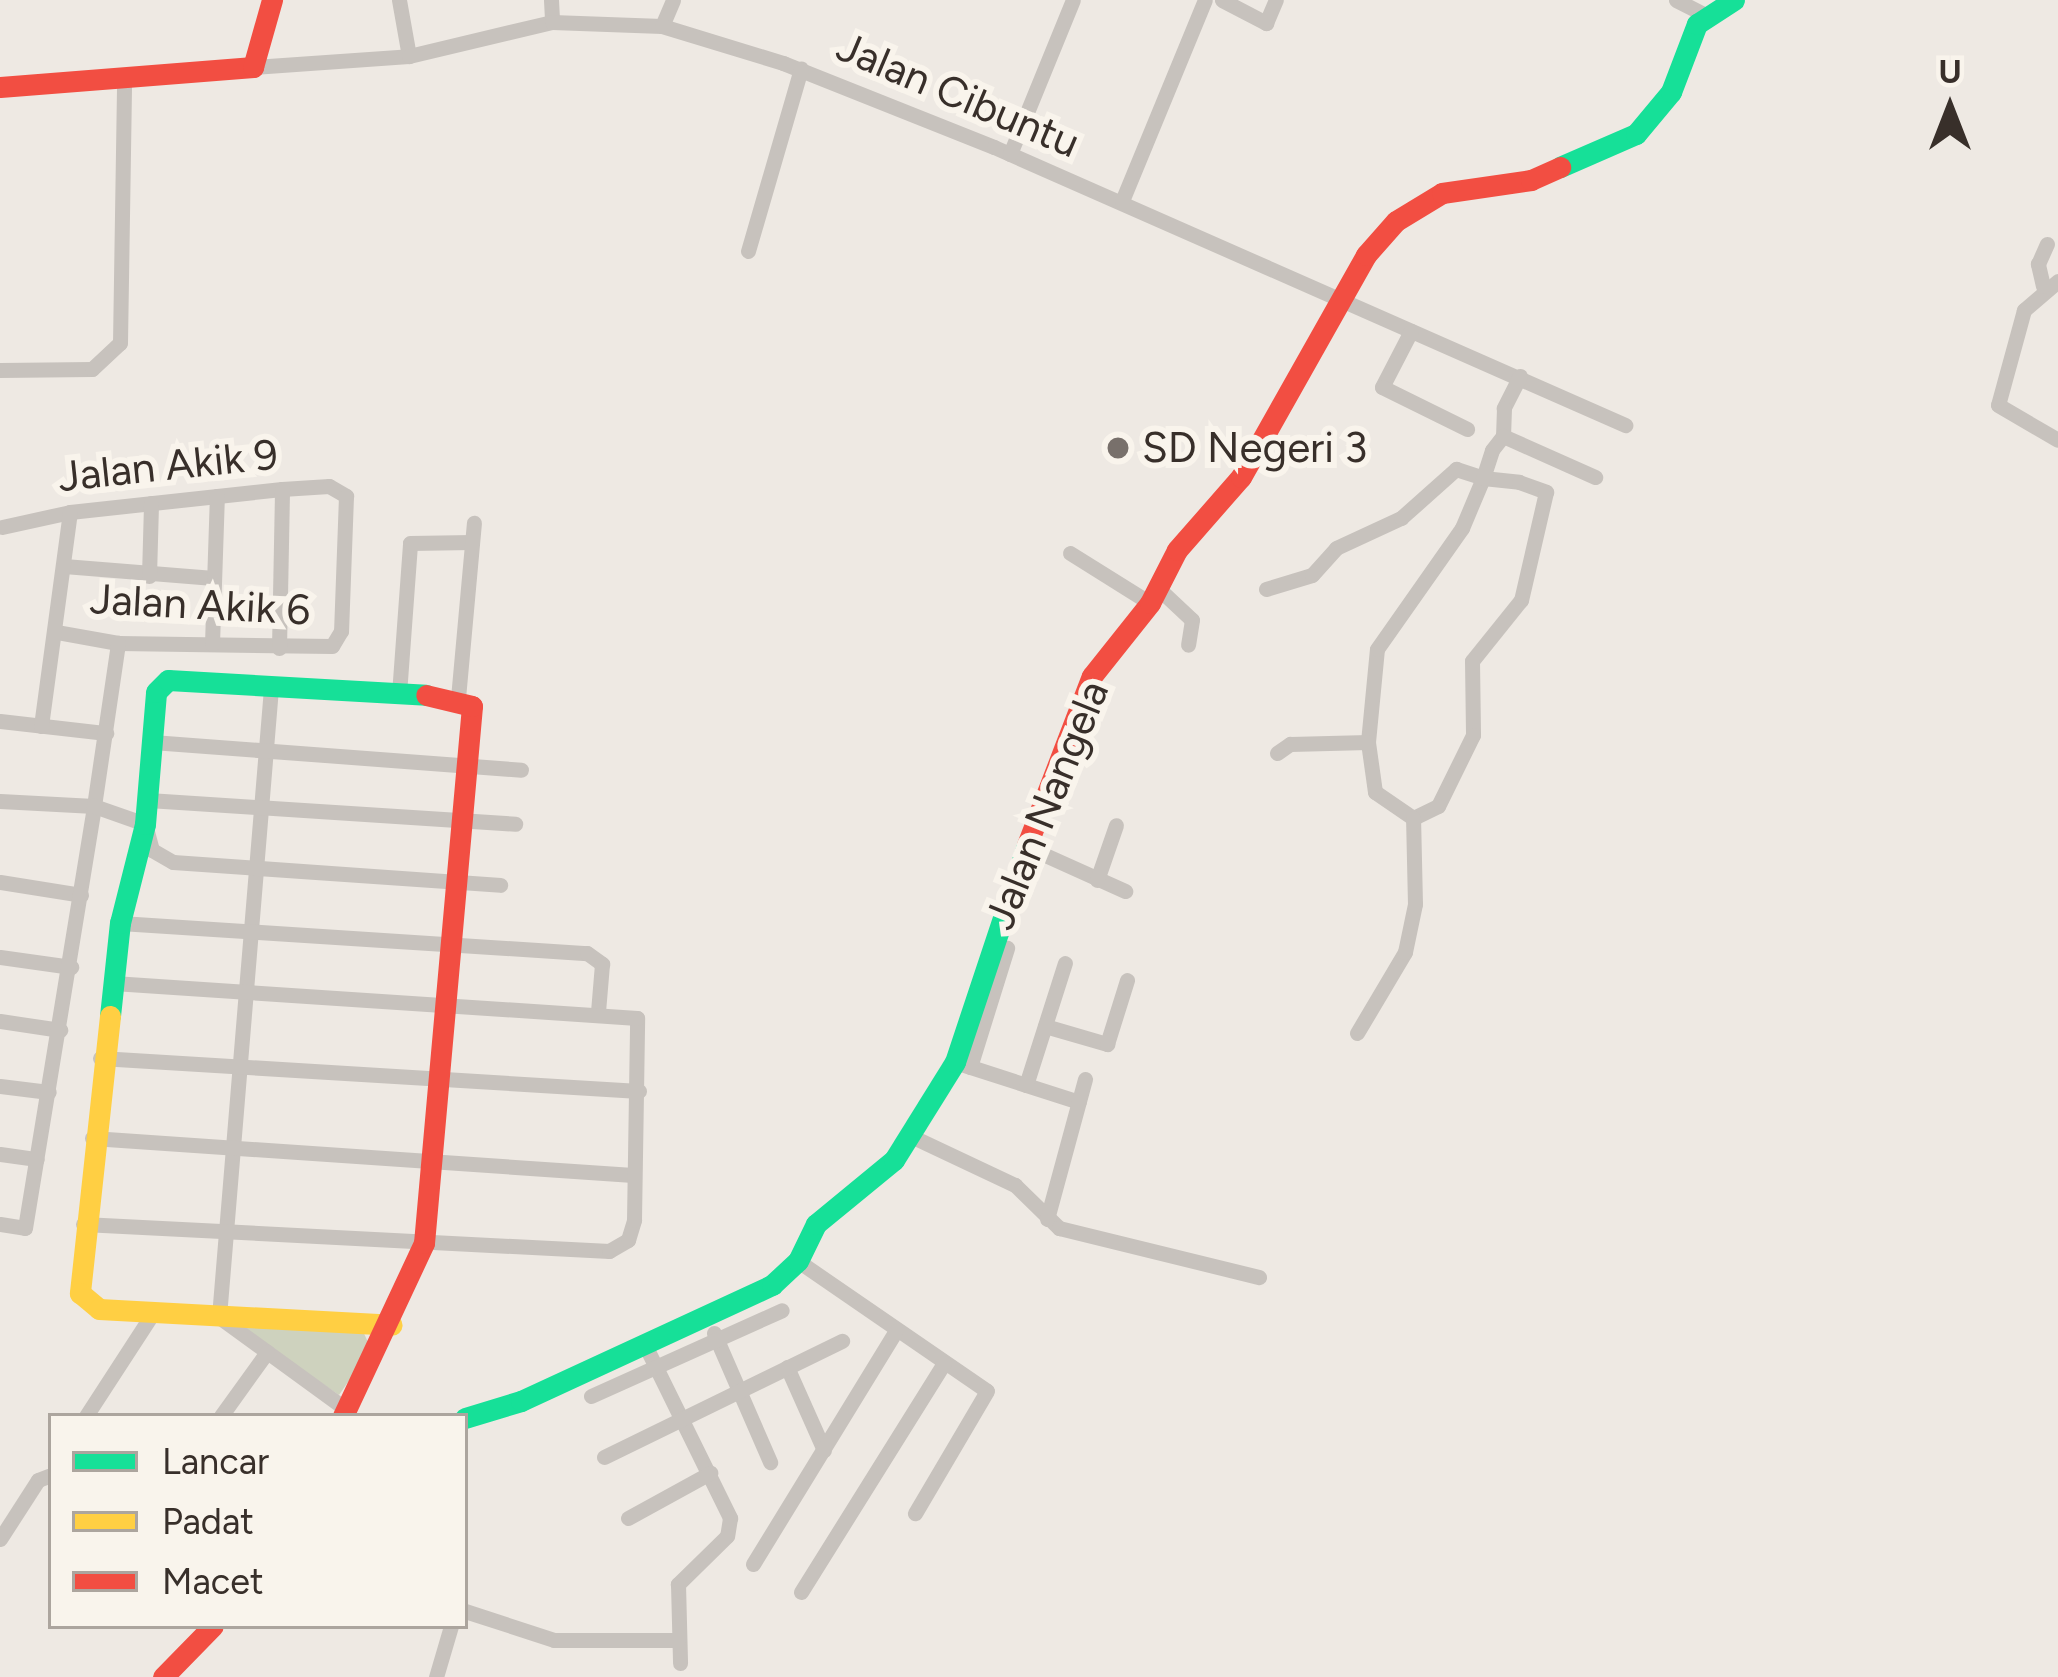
<!DOCTYPE html>
<style>
body{margin:0}
#map{position:relative;width:2058px;height:1677px;overflow:hidden;background:#eee9e3;font-family:Figtree,sans-serif}
div>[style]{position:absolute}
[style*='--x']{left:calc(var(--x)*1px);top:calc(var(--y)*1px);width:calc(var(--w)*1px);rotate:calc(var(--a)*1deg)}
.green>*{inset:0;background:#ced2be}
.street>*{height:15px;margin:-7.5px;padding:0 7.5px;transform-origin:7.5px;border-radius:7.5px;background:#c7c2bd}
.fast>*{height:21px;margin:-10.5px;padding:0 10.5px;transform-origin:10.5px;border-radius:10.5px;background:#16e098}
.slow>*{height:21px;margin:-10.5px;padding:0 10.5px;transform-origin:10.5px;border-radius:10.5px;background:#ffcf43}
.jam>*{height:21px;margin:-10.5px;padding:0 10.5px;transform-origin:10.5px;border-radius:10.5px;background:#f24e42}
.dots>*{width:33px;height:33px;translate:-50% -50%;box-sizing:border-box;border:6px solid #f9f4ec;border-radius:50%}
span{translate:-50% -50%;white-space:nowrap;text-align:center;line-height:1.15;-webkit-text-stroke:12px #f9f4ec;paint-order:stroke}
.street-label{font-size:42px;color:#382f2a}
.poi-label{font-size:42px;color:#382f2a}
.left{translate:0 -50%;text-align:left}
.legend{position:absolute;left:48px;top:1413px;width:420px;height:216px;box-sizing:border-box;background:#f9f4ec;border:3px solid #aca59e;margin:0;padding:15px 21px;list-style:none;font-size:36px;color:#382f2a}
.legend li{display:flex;align-items:center;gap:24px;height:60px}
.legend b{width:60px;border:3px solid #aca59e}
.north{position:absolute;left:1890px;top:48px;width:120px;height:120px;-webkit-text-stroke:9px #f9f4ec;paint-order:stroke;rotate:0deg;font-size:33px;font-weight:700;line-height:48px;text-align:center;color:#382f2a}
.north::after{content:'';display:block;margin:auto;width:42px;height:54px;background:#382f2a;clip-path:polygon(50% 0,100% 100%,50% 72%,0 100%)}
</style>
<div id="map">
<div class="green">
<div style="clip-path:polygon(243px 1322px,362px 1329px,371px 1349px,339px 1395px,239px 1327px)"></div>
</div>
<div class="street">
<div style="--x:399;--y:0;--w:57;--a:79.9"></div>
<div style="--x:551;--y:0;--w:22;--a:87"></div>
<div style="--x:1222;--y:0;--w:50;--a:27.6"></div>
<div style="--x:1266;--y:23;--w:25;--a:-67"></div>
<div style="--x:1676;--y:0;--w:35;--a:27"></div>
<div style="--x:662;--y:26;--w:28;--a:-67"></div>
<div style="--x:253;--y:67;--w:156;--a:-4"></div>
<div style="--x:409;--y:56;--w:147;--a:-13.4"></div>
<div style="--x:552;--y:22;--w:110;--a:2.1"></div>
<div style="--x:662;--y:26;--w:127;--a:17"></div>
<div style="--x:783;--y:63;--w:227;--a:21.7"></div>
<div style="--x:994;--y:147;--w:690;--a:23.78"></div>
<div style="--x:1010;--y:154;--w:166;--a:-67.8"></div>
<div style="--x:1122;--y:201;--w:217;--a:-67.6"></div>
<div style="--x:748;--y:251;--w:190;--a:-73.8"></div>
<div style="--x:2058;--y:281;--w:45;--a:139.5"></div>
<div style="--x:2024;--y:310;--w:98;--a:105.3"></div>
<div style="--x:1998;--y:405;--w:69;--a:30.3"></div>
<div style="--x:2043;--y:286;--w:23;--a:-103"></div>
<div style="--x:2038;--y:264;--w:22;--a:-66"></div>
<div style="--x:1411;--y:331;--w:63;--a:117.4"></div>
<div style="--x:1382;--y:387;--w:95;--a:26.3"></div>
<div style="--x:0;--y:370;--w:92;--a:-0.6"></div>
<div style="--x:92;--y:369;--w:38;--a:-43"></div>
<div style="--x:120;--y:343;--w:264;--a:-89.1"></div>
<div style="--x:1520;--y:376;--w:36;--a:117"></div>
<div style="--x:1504;--y:408;--w:28;--a:92"></div>
<div style="--x:1503;--y:436;--w:101;--a:24"></div>
<div style="--x:2;--y:527;--w:70;--a:-12.4"></div>
<div style="--x:70;--y:512;--w:213;--a:-6.2"></div>
<div style="--x:282;--y:489;--w:47;--a:-3.7"></div>
<div style="--x:329;--y:486;--w:20;--a:30"></div>
<div style="--x:346;--y:496;--w:135;--a:92.1"></div>
<div style="--x:341;--y:631;--w:17;--a:121"></div>
<div style="--x:332;--y:646;--w:214;--a:-179.2"></div>
<div style="--x:118;--y:643;--w:63;--a:-169.9"></div>
<div style="--x:1070;--y:553;--w:94;--a:32"></div>
<div style="--x:64;--y:566;--w:150;--a:4.6"></div>
<div style="--x:149;--y:576;--w:73;--a:-88.4"></div>
<div style="--x:1159;--y:589;--w:45;--a:43.2"></div>
<div style="--x:1192;--y:620;--w:25;--a:99"></div>
<div style="--x:1266;--y:589;--w:48;--a:-16.9"></div>
<div style="--x:1312;--y:575;--w:36;--a:-48"></div>
<div style="--x:1336;--y:548;--w:72;--a:-24.8"></div>
<div style="--x:1401;--y:518;--w:74;--a:-41.7"></div>
<div style="--x:1456;--y:469;--w:28;--a:18"></div>
<div style="--x:1483;--y:478;--w:36;--a:6"></div>
<div style="--x:1519;--y:482;--w:29;--a:20"></div>
<div style="--x:1546;--y:492;--w:111;--a:103"></div>
<div style="--x:1521;--y:600;--w:78;--a:128.8"></div>
<div style="--x:1472;--y:661;--w:74;--a:89.2"></div>
<div style="--x:1473;--y:735;--w:79;--a:116.2"></div>
<div style="--x:1438;--y:806;--w:28;--a:154"></div>
<div style="--x:1413;--y:818;--w:46;--a:-145.6"></div>
<div style="--x:1375;--y:792;--w:50;--a:-98"></div>
<div style="--x:1368;--y:742;--w:93;--a:-84.5"></div>
<div style="--x:1377;--y:649;--w:148;--a:-54.9"></div>
<div style="--x:1462;--y:528;--w:54;--a:-67.2"></div>
<div style="--x:1483;--y:478;--w:29;--a:-72"></div>
<div style="--x:1492;--y:450;--w:18;--a:-52"></div>
<div style="--x:212;--y:644;--w:148;--a:-88.1"></div>
<div style="--x:279;--y:648;--w:159;--a:-88.9"></div>
<div style="--x:271;--y:688;--w:631;--a:94.73"></div>
<div style="--x:219;--y:1317;--w:158;--a:36"></div>
<div style="--x:399;--y:694;--w:151;--a:-85.8"></div>
<div style="--x:410;--y:543;--w:62;--a:-0.9"></div>
<div style="--x:458;--y:698;--w:176;--a:-84.8"></div>
<div style="--x:0;--y:721;--w:107;--a:6.5"></div>
<div style="--x:41;--y:726;--w:216;--a:-82.3"></div>
<div style="--x:152;--y:742;--w:370;--a:4.3"></div>
<div style="--x:1277;--y:753;--w:16;--a:-35"></div>
<div style="--x:1290;--y:744;--w:78;--a:-1.5"></div>
<div style="--x:148;--y:800;--w:368;--a:3.7"></div>
<div style="--x:0;--y:801;--w:94;--a:3"></div>
<div style="--x:94;--y:806;--w:165;--a:-81.6"></div>
<div style="--x:1025;--y:846;--w:110;--a:24.2"></div>
<div style="--x:1097;--y:880;--w:58;--a:-70.9"></div>
<div style="--x:0;--y:882;--w:82;--a:9.1"></div>
<div style="--x:120;--y:923;--w:468;--a:3.7"></div>
<div style="--x:587;--y:953;--w:19;--a:36"></div>
<div style="--x:602;--y:964;--w:48;--a:94.8"></div>
<div style="--x:0;--y:957;--w:72;--a:8"></div>
<div style="--x:0;--y:1021;--w:61;--a:8.5"></div>
<div style="--x:1045;--y:1026;--w:65;--a:16.2"></div>
<div style="--x:1107;--y:1044;--w:67;--a:-72.6"></div>
<div style="--x:1357;--y:1033;--w:94;--a:-59.3"></div>
<div style="--x:1405;--y:952;--w:49;--a:-78.2"></div>
<div style="--x:1415;--y:904;--w:86;--a:-91.3"></div>
<div style="--x:100;--y:1058;--w:540;--a:3.5"></div>
<div style="--x:955;--y:1062;--w:130;--a:17.9"></div>
<div style="--x:970;--y:1067;--w:125;--a:-72.7"></div>
<div style="--x:1026;--y:1085;--w:128;--a:-72.3"></div>
<div style="--x:0;--y:1086;--w:49;--a:7"></div>
<div style="--x:913;--y:1137;--w:113;--a:25.2"></div>
<div style="--x:1015;--y:1185;--w:62;--a:44.3"></div>
<div style="--x:1059;--y:1228;--w:206;--a:13.8"></div>
<div style="--x:92;--y:1138;--w:542;--a:3.91"></div>
<div style="--x:0;--y:1154;--w:37;--a:8"></div>
<div style="--x:1047;--y:1219;--w:145;--a:-74.8"></div>
<div style="--x:0;--y:1224;--w:25;--a:9"></div>
<div style="--x:25;--y:1228;--w:428;--a:-80.7"></div>
<div style="--x:94;--y:806;--w:54;--a:19.4"></div>
<div style="--x:145;--y:824;--w:27;--a:75"></div>
<div style="--x:152;--y:850;--w:24;--a:30"></div>
<div style="--x:173;--y:862;--w:328;--a:4"></div>
<div style="--x:83;--y:1224;--w:527;--a:2.94"></div>
<div style="--x:609;--y:1251;--w:22;--a:-30"></div>
<div style="--x:628;--y:1240;--w:21;--a:-73"></div>
<div style="--x:634;--y:1220;--w:202;--a:-89.1"></div>
<div style="--x:637;--y:1018;--w:525;--a:-176.18"></div>
<div style="--x:798;--y:1261;--w:229;--a:34.5"></div>
<div style="--x:987;--y:1391;--w:142;--a:120.5"></div>
<div style="--x:714;--y:1333;--w:141;--a:66.5"></div>
<div style="--x:645;--y:1345;--w:193;--a:63.8"></div>
<div style="--x:730;--y:1518;--w:18;--a:99"></div>
<div style="--x:727;--y:1536;--w:69;--a:135.6"></div>
<div style="--x:678;--y:1584;--w:79;--a:88.5"></div>
<div style="--x:787;--y:1367;--w:91;--a:66"></div>
<div style="--x:591;--y:1396;--w:209;--a:-24.2"></div>
<div style="--x:86;--y:1416;--w:123;--a:-57"></div>
<div style="--x:221;--y:1416;--w:79;--a:-54.3"></div>
<div style="--x:604;--y:1457;--w:265;--a:-26"></div>
<div style="--x:628;--y:1518;--w:94;--a:-28.8"></div>
<div style="--x:0;--y:1539;--w:70;--a:-57.2"></div>
<div style="--x:38;--y:1480;--w:14;--a:-21"></div>
<div style="--x:753;--y:1564;--w:273;--a:-58.5"></div>
<div style="--x:801;--y:1592;--w:270;--a:-58"></div>
<div style="--x:465;--y:1611;--w:94;--a:18"></div>
<div style="--x:554;--y:1640;--w:124;--a:0"></div>
<div style="--x:436;--y:1677;--w:53;--a:-73.6"></div>
</div>
<div class="fast">
<div style="--x:1560;--y:167;--w:83;--a:-23.5"></div>
<div style="--x:1636;--y:134;--w:55;--a:-50.2"></div>
<div style="--x:1671;--y:92;--w:73;--a:-69.1"></div>
<div style="--x:1697;--y:24;--w:44;--a:-33"></div>
<div style="--x:110;--y:1016;--w:94;--a:-83.9"></div>
<div style="--x:120;--y:923;--w:102;--a:-75.8"></div>
<div style="--x:145;--y:824;--w:132;--a:-85.2"></div>
<div style="--x:156;--y:692;--w:17;--a:-45"></div>
<div style="--x:168;--y:680;--w:258;--a:3.3"></div>
<div style="--x:465;--y:1418;--w:59;--a:-16.9"></div>
<div style="--x:521;--y:1401;--w:277;--a:-24.8"></div>
<div style="--x:772;--y:1285;--w:35;--a:-43"></div>
<div style="--x:798;--y:1261;--w:41;--a:-64.1"></div>
<div style="--x:816;--y:1224;--w:101;--a:-39.4"></div>
<div style="--x:894;--y:1160;--w:115;--a:-58.1"></div>
<div style="--x:955;--y:1062;--w:229;--a:-71.6"></div>
</div>
<div class="slow">
<div style="--x:110;--y:1016;--w:279;--a:96.2"></div>
<div style="--x:80;--y:1293;--w:25;--a:40"></div>
<div style="--x:99;--y:1309;--w:293;--a:3.1"></div>
</div>
<div class="jam">
<div style="--x:0;--y:87;--w:254;--a:-4.5"></div>
<div style="--x:253;--y:67;--w:70;--a:-74.2"></div>
<div style="--x:1027;--y:845;--w:181;--a:-69"></div>
<div style="--x:1092;--y:676;--w:93;--a:-51.5"></div>
<div style="--x:1150;--y:603;--w:59;--a:-63"></div>
<div style="--x:1177;--y:550;--w:97;--a:-48.8"></div>
<div style="--x:1241;--y:477;--w:255;--a:-60.6"></div>
<div style="--x:1366;--y:255;--w:45;--a:-48.6"></div>
<div style="--x:1396;--y:221;--w:54;--a:-31.3"></div>
<div style="--x:1442;--y:193;--w:90;--a:-8.3"></div>
<div style="--x:1531;--y:180;--w:32;--a:-24"></div>
<div style="--x:343;--y:1416;--w:191;--a:-64.9"></div>
<div style="--x:424;--y:1243;--w:539;--a:-84.89"></div>
<div style="--x:472;--y:706;--w:47;--a:-166.6"></div>
<div style="--x:163;--y:1677;--w:71;--a:-45.6"></div>
</div>
<div class="dots">
<div style="left:1118px;top:448px;background:#78706b"></div>
</div>
<div class="street-label">
<span style="left:958px;top:95px;rotate:23deg">Jalan Cibuntu</span>
<span style="left:168px;top:466px;rotate:-6deg">Jalan Akik 9</span>
<span style="left:200px;top:605px;rotate:3deg">Jalan Akik 6</span>
<span style="left:1047px;top:805px;rotate:-68deg">Jalan Nangela</span>
</div>
<div class="poi-label">
<span class="left" style="left:1142px;top:448px">SD Negeri 3</span>
</div>
<ul class="legend">
<li><b style="height:15px;background:#16e098"></b>Lancar</li>
<li><b style="height:15px;background:#ffcf43"></b>Padat</li>
<li><b style="height:15px;background:#f24e42"></b>Macet</li>
</ul>
<div class="north">U</div>
</div>
